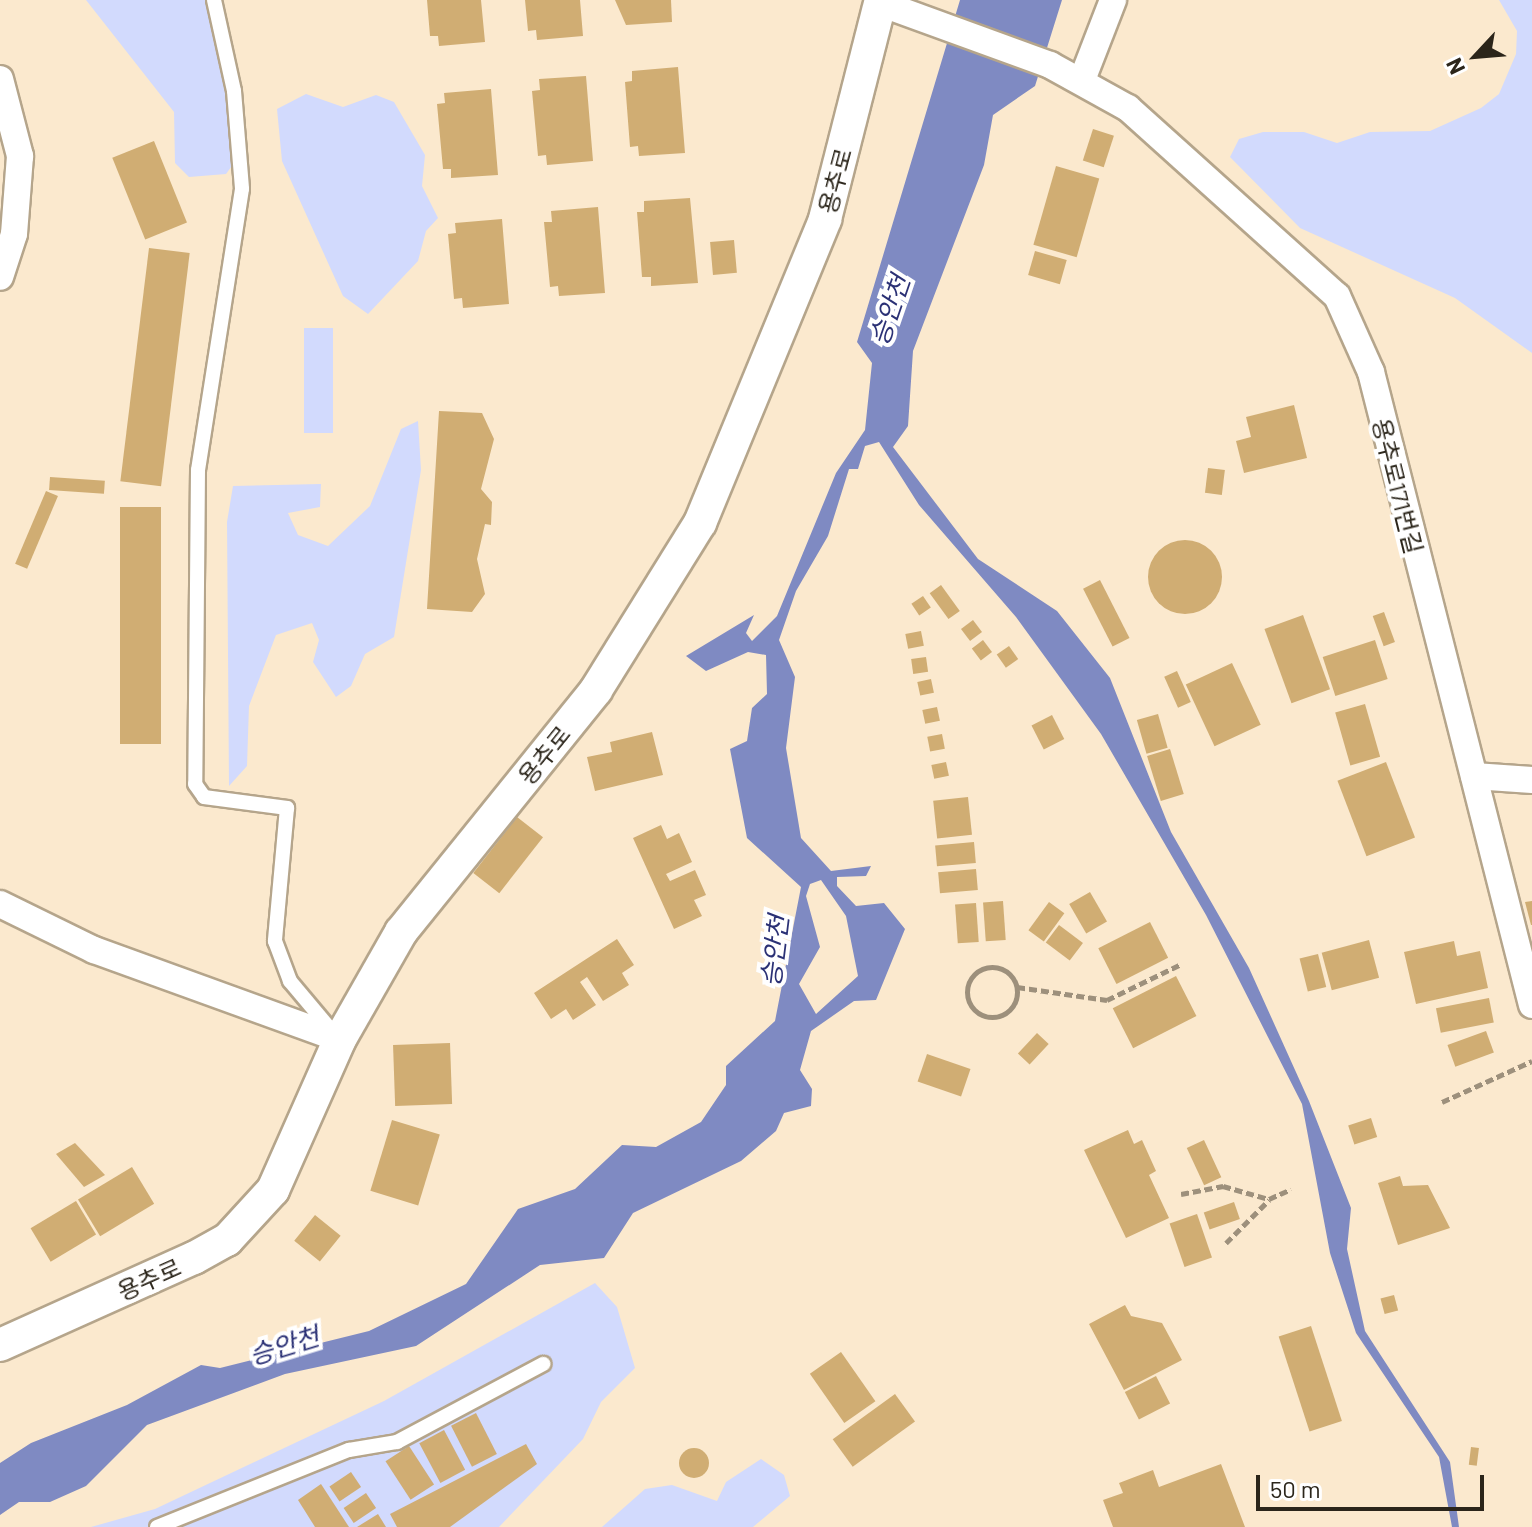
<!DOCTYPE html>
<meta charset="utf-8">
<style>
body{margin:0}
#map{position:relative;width:1532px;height:1527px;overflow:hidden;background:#fbe9ce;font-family:Barlow,"Noto Sans KR",sans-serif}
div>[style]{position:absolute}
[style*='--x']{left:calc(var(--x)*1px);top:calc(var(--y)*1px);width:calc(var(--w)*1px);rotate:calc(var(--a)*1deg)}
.green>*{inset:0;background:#d2dafd;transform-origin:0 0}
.water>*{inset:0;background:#7f8ac2}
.building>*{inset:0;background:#d0ad73;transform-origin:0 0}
.round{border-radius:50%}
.path>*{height:5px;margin-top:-2.5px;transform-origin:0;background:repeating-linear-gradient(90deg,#9d907c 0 8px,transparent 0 12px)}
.path>.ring{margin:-2.5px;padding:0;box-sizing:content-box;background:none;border:5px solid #9d907c;border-radius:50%}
.roads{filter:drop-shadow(2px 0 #b5a58b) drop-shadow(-2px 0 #b5a58b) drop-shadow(0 2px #b5a58b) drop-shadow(0 -2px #b5a58b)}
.service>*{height:14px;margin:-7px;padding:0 7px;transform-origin:7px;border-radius:7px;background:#fff}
.minor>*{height:26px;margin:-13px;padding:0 13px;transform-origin:13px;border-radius:13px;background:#fff}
.tertiary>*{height:32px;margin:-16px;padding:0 16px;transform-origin:16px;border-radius:16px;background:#fff}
span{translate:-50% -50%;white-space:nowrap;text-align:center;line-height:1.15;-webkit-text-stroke:8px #fff;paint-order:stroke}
.street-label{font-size:24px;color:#2b251a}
.water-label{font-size:26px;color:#2b3175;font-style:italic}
.north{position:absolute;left:1436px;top:16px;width:80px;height:80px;-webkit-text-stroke:6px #fff;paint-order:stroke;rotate:244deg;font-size:22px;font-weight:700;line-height:32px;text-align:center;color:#2b251a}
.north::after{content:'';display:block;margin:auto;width:28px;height:36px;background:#2b251a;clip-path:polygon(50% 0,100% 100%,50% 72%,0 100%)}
.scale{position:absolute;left:1256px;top:1475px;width:228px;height:36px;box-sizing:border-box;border:4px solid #2b251a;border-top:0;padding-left:10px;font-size:24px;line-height:28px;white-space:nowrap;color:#2b251a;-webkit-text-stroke:6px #fff;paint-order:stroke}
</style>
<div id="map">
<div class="green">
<div style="clip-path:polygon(86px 0,210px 0,230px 91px,234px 163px,226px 174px,189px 177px,175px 163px,174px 112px)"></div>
<div style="clip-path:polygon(1499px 0,1532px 0,1532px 353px,1455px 298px,1300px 228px,1230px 157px,1239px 139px,1263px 132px,1304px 132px,1337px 143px,1370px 132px,1430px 131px,1481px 108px,1499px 94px,1516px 54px,1517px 31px)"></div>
<div style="clip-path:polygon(306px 94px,343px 107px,376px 95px,394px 102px,425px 155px,422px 186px,438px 218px,426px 231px,418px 261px,368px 314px,343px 296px,282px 161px,277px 109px)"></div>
<div style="left:304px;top:328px;width:29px;height:105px"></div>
<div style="clip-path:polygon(418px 421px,421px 470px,394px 637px,365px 654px,351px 686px,336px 697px,313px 662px,319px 640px,312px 623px,276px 635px,249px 706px,247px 766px,229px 786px,227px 522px,233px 486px,321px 484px,320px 507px,288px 513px,298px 535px,328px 546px,370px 506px,401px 429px)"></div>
<div style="clip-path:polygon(595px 1283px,617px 1307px,635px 1368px,601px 1402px,583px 1439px,499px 1527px,91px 1527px,155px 1509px,384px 1401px)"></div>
<div style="clip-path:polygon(761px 1459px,784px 1475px,790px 1496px,753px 1527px,602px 1527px,645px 1489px,672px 1485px,717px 1501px,726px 1482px)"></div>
</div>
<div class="water">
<div style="clip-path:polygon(evenodd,960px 0,1062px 0,1035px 86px,993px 115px,984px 165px,913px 351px,908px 426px,893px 447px,978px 559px,1057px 611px,1110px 678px,1171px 832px,1249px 968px,1309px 1101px,1351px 1208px,1347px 1249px,1365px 1331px,1450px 1462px,1459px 1527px,1452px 1527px,1439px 1457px,1356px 1333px,1330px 1253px,1302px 1104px,1206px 915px,1101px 734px,1016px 617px,919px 505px,879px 442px,865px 446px,858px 469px,849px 469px,828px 536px,796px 591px,779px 640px,795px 677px,786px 748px,801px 838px,831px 871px,871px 866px,866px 876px,837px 877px,837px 886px,856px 906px,884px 903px,905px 929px,876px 1000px,854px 1001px,811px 1031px,800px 1070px,812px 1089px,811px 1106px,784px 1113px,776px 1131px,741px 1161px,633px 1213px,604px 1258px,540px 1265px,416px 1346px,285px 1374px,147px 1425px,86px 1486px,50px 1502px,19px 1502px,0 1515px,0 1463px,31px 1443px,127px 1405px,201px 1365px,220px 1368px,369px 1331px,466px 1284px,518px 1209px,575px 1189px,622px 1145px,656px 1147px,701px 1122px,726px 1085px,726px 1066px,775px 1021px,801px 887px,747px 838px,730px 749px,747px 741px,752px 708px,767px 694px,766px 655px,748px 652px,706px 671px,686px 656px,754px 615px,746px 633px,752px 641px,777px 616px,836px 473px,865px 430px,872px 363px,857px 342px,960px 0,821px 880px,846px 916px,858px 976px,816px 1014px,799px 984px,820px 947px,806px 896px,810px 884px,821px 880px)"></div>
</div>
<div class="building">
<div style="clip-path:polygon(427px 0,481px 0,485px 42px,439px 46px,438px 36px,430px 36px)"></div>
<div style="clip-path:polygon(525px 0,580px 0,583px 36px,537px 40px,536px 30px,528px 31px)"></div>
<div style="clip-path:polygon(615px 0,671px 0,672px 22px,626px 25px)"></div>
<div style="clip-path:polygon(678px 67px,685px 153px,639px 156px,638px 146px,630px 147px,625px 82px,632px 81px,632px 71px)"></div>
<div style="clip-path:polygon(586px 76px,593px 161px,547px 165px,546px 155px,538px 156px,532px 91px,540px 90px,539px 79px)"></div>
<div style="clip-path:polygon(491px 89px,498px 175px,451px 178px,451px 169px,443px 169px,437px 104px,445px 103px,444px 93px)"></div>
<div style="left:1093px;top:129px;width:22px;height:33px;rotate:18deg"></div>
<div style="left:154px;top:141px;width:88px;height:45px;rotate:68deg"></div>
<div style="left:1056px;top:166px;width:45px;height:82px;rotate:16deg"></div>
<div style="clip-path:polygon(690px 198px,698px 283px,651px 286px,651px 277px,642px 277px,637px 212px,644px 212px,644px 201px)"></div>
<div style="clip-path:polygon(598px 207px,605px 293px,559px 296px,558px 286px,550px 287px,544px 222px,552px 222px,551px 211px)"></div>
<div style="clip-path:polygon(502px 219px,509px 304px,463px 308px,462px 298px,454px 299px,448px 234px,456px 233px,455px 223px)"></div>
<div style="left:734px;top:240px;width:33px;height:24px;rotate:85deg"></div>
<div style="left:149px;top:248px;width:41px;height:235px;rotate:7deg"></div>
<div style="left:1035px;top:251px;width:33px;height:25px;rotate:16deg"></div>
<div style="clip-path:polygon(1294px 405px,1307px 458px,1244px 473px,1236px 441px,1251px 437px,1246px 417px)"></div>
<div style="clip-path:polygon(439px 411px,482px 413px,494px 439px,481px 489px,492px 502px,491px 525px,485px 524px,477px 559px,485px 594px,472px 612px,427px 609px)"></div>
<div style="left:1208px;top:468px;width:17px;height:25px;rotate:7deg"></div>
<div style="left:50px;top:477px;width:55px;height:13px;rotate:4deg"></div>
<div style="left:46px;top:491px;width:13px;height:79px;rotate:23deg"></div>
<div style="left:120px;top:507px;width:41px;height:237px"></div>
<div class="round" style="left:1148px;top:540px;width:74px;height:74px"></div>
<div style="left:1100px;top:580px;width:65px;height:19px;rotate:63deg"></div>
<div style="left:941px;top:585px;width:32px;height:14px;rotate:54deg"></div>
<div style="left:923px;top:596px;width:14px;height:14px;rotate:56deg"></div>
<div style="left:1384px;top:612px;width:32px;height:12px;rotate:70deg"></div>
<div style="left:1303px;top:615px;width:79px;height:41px;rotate:70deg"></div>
<div style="left:973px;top:620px;width:15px;height:15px;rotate:53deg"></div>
<div style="left:921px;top:631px;width:15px;height:16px;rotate:79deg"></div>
<div style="left:983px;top:640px;width:15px;height:14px;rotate:53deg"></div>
<div style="left:1375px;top:640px;width:41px;height:55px;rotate:72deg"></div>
<div style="left:1009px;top:646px;width:16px;height:15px;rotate:55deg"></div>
<div style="left:926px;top:657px;width:15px;height:15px;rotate:82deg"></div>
<div style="left:1232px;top:663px;width:68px;height:51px;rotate:65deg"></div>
<div style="left:1177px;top:671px;width:34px;height:14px;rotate:66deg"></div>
<div style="left:931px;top:679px;width:14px;height:14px;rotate:78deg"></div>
<div style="left:1365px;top:704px;width:55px;height:31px;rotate:74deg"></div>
<div style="left:937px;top:707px;width:14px;height:15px;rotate:78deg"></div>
<div style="left:1158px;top:714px;width:35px;height:22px;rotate:74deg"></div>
<div style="left:1052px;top:715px;width:27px;height:23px;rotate:63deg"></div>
<div style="clip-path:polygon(652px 732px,663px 775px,595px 791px,587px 757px,612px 752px,610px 742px)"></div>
<div style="left:942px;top:734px;width:15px;height:15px;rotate:79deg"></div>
<div style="left:1170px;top:749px;width:47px;height:24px;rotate:73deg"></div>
<div style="left:946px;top:762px;width:14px;height:15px;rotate:78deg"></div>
<div style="left:1386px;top:762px;width:81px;height:52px;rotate:69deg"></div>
<div style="left:968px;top:797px;width:38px;height:35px;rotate:84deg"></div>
<div style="left:517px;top:817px;width:33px;height:71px;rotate:38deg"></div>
<div style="clip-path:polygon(661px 825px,667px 839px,679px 833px,692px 862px,666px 874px,670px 881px,695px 870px,706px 895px,694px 900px,702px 916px,674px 929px,633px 838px)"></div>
<div style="left:974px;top:842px;width:21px;height:39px;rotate:85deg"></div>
<div style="left:976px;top:869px;width:21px;height:38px;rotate:85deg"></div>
<div style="left:1090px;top:892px;width:34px;height:24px;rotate:60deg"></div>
<div style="left:1003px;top:901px;width:39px;height:20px;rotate:86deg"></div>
<div style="clip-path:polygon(1532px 901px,1532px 925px,1531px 925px,1525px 902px)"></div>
<div style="left:1049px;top:902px;width:19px;height:35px;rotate:36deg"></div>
<div style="left:976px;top:903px;width:39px;height:21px;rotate:86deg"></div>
<div style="left:1150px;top:922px;width:40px;height:58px;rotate:63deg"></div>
<div style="left:1059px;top:925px;width:30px;height:22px;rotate:37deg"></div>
<div style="clip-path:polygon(617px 939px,634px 965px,622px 973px,629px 985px,603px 1001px,587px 977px,580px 982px,596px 1005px,573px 1020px,566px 1009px,551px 1019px,534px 993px)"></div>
<div style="left:1369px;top:940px;width:39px;height:49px;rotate:75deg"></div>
<div style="clip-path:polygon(1454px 941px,1457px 956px,1480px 951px,1488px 988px,1416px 1004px,1404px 952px)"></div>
<div style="left:1318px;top:954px;width:34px;height:19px;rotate:76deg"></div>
<div style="left:1176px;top:976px;width:45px;height:71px;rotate:63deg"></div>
<div style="left:1489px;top:998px;width:25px;height:54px;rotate:79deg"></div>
<div style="left:1486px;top:1031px;width:23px;height:41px;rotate:70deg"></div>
<div style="left:1037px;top:1033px;width:16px;height:28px;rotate:43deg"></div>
<div style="left:450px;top:1043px;width:61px;height:57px;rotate:88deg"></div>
<div style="left:927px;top:1054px;width:46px;height:29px;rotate:19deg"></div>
<div style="left:1371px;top:1118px;width:20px;height:24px;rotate:72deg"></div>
<div style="left:392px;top:1120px;width:50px;height:74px;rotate:17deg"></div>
<div style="clip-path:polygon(1128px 1130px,1134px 1144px,1142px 1140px,1156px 1171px,1149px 1175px,1169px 1218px,1126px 1238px,1084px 1150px)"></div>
<div style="left:1204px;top:1140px;width:41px;height:19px;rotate:65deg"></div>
<div style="clip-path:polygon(75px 1143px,105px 1175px,84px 1187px,56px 1154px)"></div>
<div style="left:132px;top:1167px;width:43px;height:63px;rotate:59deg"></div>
<div style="clip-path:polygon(1400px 1176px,1403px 1186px,1428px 1185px,1450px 1228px,1398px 1245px,1378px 1183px)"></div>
<div style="left:76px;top:1201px;width:39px;height:53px;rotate:59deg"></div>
<div style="left:1234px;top:1202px;width:18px;height:32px;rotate:71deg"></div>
<div style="left:1197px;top:1214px;width:46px;height:29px;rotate:71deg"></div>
<div style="left:315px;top:1215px;width:33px;height:33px;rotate:39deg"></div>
<div style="left:1394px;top:1295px;width:16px;height:14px;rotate:75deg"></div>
<div style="clip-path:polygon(1125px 1305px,1131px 1316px,1162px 1323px,1182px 1360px,1124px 1390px,1089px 1324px)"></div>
<div style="left:1311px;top:1326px;width:100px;height:34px;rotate:72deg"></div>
<div style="left:841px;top:1352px;width:60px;height:38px;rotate:55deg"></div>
<div style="left:1156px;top:1376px;width:31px;height:35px;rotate:63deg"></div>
<div style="left:895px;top:1394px;width:34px;height:77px;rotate:54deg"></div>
<div style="left:476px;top:1413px;width:46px;height:28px;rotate:63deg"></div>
<div style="left:444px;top:1430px;width:45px;height:28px;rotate:62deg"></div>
<div style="clip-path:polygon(526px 1444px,537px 1464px,450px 1527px,397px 1527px,390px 1514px)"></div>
<div style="left:409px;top:1446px;width:46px;height:28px;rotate:57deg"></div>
<div style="left:1471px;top:1447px;width:8px;height:18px;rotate:7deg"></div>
<div class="round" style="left:679px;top:1448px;width:30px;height:30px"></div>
<div style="clip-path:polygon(1221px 1464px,1245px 1527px,1113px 1527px,1103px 1500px,1123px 1493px,1119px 1483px,1153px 1470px,1159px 1487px)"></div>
<div style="left:351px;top:1472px;width:18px;height:26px;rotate:56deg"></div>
<div style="clip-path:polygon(321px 1484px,349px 1527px,315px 1527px,298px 1500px)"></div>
<div style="left:366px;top:1493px;width:18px;height:27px;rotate:56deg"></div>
<div style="clip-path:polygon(378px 1514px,386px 1527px,357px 1527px)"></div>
</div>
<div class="path">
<div class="ring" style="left:967px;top:967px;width:45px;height:45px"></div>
<div style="--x:1017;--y:987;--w:91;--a:8.2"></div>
<div style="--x:1107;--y:1000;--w:82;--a:-25.9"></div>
<div style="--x:1442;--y:1102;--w:99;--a:-24.5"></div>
<div style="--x:1181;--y:1194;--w:43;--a:-10.8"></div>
<div style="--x:1223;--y:1186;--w:48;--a:15.8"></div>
<div style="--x:1269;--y:1199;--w:24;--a:-24"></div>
<div style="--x:1226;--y:1243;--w:61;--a:-45"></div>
</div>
<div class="roads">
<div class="service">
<div style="--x:214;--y:0;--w:93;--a:77.6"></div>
<div style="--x:234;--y:91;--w:98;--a:85.3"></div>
<div style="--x:242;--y:189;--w:284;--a:98.9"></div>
<div style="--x:198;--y:470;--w:314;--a:90.5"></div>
<div style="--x:195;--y:784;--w:16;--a:55"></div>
<div style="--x:204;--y:797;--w:84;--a:7.5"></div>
<div style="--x:287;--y:808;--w:134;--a:95.2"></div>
<div style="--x:275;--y:941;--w:43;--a:69.4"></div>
<div style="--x:290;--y:981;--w:65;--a:50"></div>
<div style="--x:157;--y:1527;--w:207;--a:-21.9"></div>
<div style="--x:349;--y:1450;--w:49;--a:-9.5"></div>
<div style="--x:397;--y:1442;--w:166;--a:-28.1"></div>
</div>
<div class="minor">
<div style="--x:880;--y:3;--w:181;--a:20"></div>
<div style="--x:1050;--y:65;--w:89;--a:28.9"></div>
<div style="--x:1128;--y:108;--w:281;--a:42"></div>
<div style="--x:1337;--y:296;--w:83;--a:65.9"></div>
<div style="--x:1371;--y:372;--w:653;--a:75.73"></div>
<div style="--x:0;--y:79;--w:80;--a:75.4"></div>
<div style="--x:20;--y:156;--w:78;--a:94.4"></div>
<div style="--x:14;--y:234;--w:45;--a:108"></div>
<div style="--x:1082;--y:80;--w:86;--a:-68.8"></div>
<div style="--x:1474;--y:776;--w:58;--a:3.9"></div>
<div style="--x:0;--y:904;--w:105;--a:26.1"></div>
<div style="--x:94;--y:950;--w:262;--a:19.9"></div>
</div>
<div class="tertiary">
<div style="--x:0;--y:1345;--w:213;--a:-24.2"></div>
<div style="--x:194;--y:1258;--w:38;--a:-29"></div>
<div style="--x:227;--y:1240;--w:68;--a:-47.4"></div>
<div style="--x:273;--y:1190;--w:165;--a:-66.1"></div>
<div style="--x:340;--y:1039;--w:123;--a:-60.3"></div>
<div style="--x:401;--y:932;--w:311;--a:-51.1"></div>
<div style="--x:596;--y:690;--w:197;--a:-58.1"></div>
<div style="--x:700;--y:523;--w:329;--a:-67.6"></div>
<div style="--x:825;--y:219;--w:226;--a:-75.7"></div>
</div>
</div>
<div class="street-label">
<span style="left:835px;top:181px;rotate:-75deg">용추로</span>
<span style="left:1398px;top:486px;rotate:76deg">용추로171번길</span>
<span style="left:544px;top:755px;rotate:-51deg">용추로</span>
<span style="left:149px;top:1279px;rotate:-24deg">용추로</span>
</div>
<div class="water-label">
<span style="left:889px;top:310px;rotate:-71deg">승안천</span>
<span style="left:774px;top:951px;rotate:-83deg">승안천</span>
<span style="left:284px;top:1345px;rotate:-17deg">승안천</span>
</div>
<div class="north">N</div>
<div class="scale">50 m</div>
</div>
